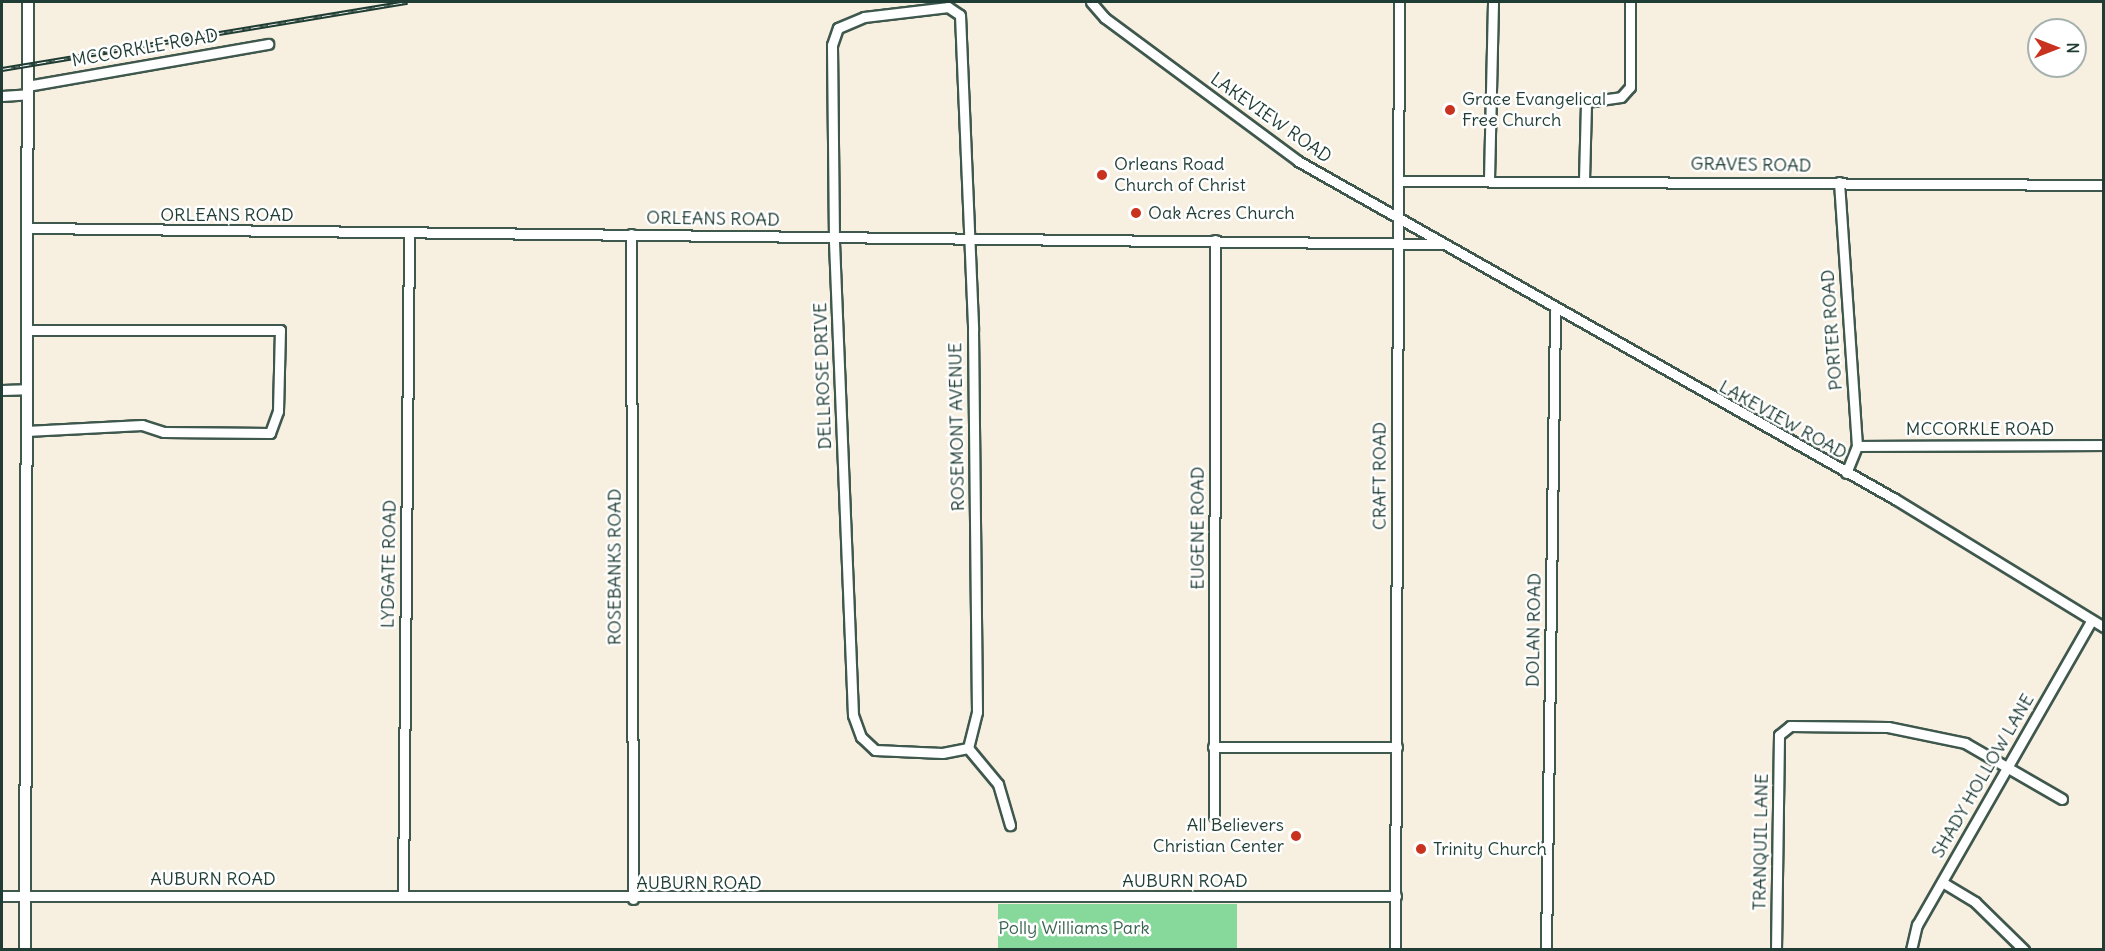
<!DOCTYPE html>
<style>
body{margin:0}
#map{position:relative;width:2105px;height:951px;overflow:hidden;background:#f7efdf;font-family:Delius,sans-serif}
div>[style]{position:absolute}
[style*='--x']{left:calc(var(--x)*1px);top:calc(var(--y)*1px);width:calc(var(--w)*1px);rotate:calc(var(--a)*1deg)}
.green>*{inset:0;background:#86d99a;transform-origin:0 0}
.roads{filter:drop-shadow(2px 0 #3f584e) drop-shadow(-2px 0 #3f584e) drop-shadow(0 2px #3f584e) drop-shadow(0 -2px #3f584e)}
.minor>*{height:9px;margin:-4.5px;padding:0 4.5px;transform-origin:4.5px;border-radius:4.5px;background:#fff}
.major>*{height:10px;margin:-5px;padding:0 5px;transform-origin:5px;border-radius:5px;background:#fff}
.rail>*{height:5px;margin-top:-2.5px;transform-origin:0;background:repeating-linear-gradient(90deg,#fff 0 9px,#1f3d34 0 18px);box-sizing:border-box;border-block:2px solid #1f3d34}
.dots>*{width:16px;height:16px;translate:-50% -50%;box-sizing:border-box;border:3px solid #fff;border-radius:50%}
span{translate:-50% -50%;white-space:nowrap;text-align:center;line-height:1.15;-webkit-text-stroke:5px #fff;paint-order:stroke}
.street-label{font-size:18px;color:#1f3d34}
.poi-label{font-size:18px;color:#1f3d34}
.left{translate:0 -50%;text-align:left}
.right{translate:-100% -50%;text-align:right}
.park-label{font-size:18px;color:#39644e}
.frame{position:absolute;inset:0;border:3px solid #1f3d34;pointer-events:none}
.north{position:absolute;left:2027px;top:18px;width:60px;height:60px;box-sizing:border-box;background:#fff;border:2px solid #a5b1ae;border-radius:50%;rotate:90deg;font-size:16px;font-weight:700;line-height:24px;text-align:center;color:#1f3d34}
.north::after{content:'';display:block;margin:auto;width:21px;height:27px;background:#c8321e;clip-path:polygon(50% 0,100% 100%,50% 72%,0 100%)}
</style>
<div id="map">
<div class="green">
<div style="left:998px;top:904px;width:239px;height:45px"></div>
</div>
<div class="roads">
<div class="minor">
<div style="--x:1091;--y:2;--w:21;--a:49"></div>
<div style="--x:1105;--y:18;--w:240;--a:36.5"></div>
<div style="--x:1298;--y:161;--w:686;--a:29.52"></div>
<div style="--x:1895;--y:499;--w:245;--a:31.5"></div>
<div style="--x:27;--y:86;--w:245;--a:-9.9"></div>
<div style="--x:2;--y:96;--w:26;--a:-4"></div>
<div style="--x:1489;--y:179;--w:177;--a:-88.7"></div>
<div style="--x:1584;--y:180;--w:78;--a:-88.5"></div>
<div style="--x:1586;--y:102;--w:35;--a:-8"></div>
<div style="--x:1621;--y:97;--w:13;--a:-48"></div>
<div style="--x:1630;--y:87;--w:85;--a:-90"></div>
<div style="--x:1398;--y:181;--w:706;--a:0.32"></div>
<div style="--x:1839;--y:182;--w:265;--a:86.1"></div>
<div style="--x:1857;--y:446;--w:29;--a:112"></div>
<div style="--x:29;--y:228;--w:1415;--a:0.65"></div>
<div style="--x:631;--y:234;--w:665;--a:89.83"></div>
<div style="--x:2;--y:390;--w:24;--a:-2"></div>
<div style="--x:26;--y:431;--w:116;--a:-3"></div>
<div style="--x:142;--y:425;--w:23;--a:18"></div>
<div style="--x:164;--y:432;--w:106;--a:0.5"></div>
<div style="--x:270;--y:433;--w:23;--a:-70"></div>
<div style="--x:278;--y:411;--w:81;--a:-88.6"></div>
<div style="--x:280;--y:330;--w:253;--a:180"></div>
<div style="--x:1857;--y:446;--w:247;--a:-0.2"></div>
<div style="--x:1213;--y:747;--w:184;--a:0"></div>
<div style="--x:968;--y:748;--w:26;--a:169"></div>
<div style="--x:942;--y:753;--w:67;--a:-177.4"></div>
<div style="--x:875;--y:750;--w:19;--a:-137"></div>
<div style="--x:861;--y:737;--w:23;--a:-110"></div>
<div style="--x:853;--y:715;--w:477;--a:-92.3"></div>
<div style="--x:834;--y:238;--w:193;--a:-90.6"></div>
<div style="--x:832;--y:45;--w:18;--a:-71"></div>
<div style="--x:838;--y:28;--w:28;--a:-23"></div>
<div style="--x:864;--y:17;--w:85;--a:-6.8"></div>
<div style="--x:948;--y:7;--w:14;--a:34"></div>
<div style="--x:960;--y:15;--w:315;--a:87.6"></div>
<div style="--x:973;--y:330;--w:382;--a:89.4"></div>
<div style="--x:977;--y:712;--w:37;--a:104"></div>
<div style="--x:968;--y:748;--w:47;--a:50.2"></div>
<div style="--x:998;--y:784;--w:43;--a:73.7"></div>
<div style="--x:1214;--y:816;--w:576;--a:-89.9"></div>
<div style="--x:1942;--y:882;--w:39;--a:31"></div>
<div style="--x:1975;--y:902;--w:69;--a:44.4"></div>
<div style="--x:403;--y:895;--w:663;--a:-89.48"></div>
<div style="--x:2;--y:896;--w:1394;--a:0"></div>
<div style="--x:1395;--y:950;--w:948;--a:-89.76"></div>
<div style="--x:1546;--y:950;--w:639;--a:-89.19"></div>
<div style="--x:1776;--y:950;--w:215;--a:-89.2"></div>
<div style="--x:1779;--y:735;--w:14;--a:-39"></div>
<div style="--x:1790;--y:726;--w:98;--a:0.6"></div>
<div style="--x:1888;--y:727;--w:79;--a:11.7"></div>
<div style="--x:1965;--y:743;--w:112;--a:30"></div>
<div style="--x:1911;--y:950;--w:26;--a:-77"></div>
<div style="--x:1917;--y:925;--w:350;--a:-60.2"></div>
</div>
<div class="major">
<div style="--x:25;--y:950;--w:948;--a:-89.82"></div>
</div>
</div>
<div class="rail">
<div style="--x:2;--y:69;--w:411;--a:-9.4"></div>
</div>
<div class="dots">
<div style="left:1450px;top:110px;background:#c8321e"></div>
<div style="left:1102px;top:175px;background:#c8321e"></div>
<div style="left:1136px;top:213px;background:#c8321e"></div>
<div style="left:1296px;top:836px;background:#c8321e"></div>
<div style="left:1421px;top:849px;background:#c8321e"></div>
</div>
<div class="street-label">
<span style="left:145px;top:48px;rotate:-10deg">MCCORKLE ROAD</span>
<span style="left:1271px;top:118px;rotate:35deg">LAKEVIEW ROAD</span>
<span style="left:1751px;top:165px;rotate:1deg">GRAVES ROAD</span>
<span style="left:227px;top:215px">ORLEANS ROAD</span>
<span style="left:713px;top:219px;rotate:1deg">ORLEANS ROAD</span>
<span style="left:1832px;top:330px;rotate:-94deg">PORTER ROAD</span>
<span style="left:823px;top:376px;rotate:-92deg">DELLROSE DRIVE</span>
<span style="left:1783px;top:420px;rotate:29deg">LAKEVIEW ROAD</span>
<span style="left:957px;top:427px;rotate:-91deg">ROSEMONT AVENUE</span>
<span style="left:1980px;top:429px">MCCORKLE ROAD</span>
<span style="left:1380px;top:476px;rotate:-90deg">CRAFT ROAD</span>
<span style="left:1198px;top:528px;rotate:-90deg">EUGENE ROAD</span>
<span style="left:389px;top:564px;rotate:-89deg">LYDGATE ROAD</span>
<span style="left:615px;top:567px;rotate:-90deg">ROSEBANKS ROAD</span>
<span style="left:1534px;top:630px;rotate:-89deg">DOLAN ROAD</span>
<span style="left:1983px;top:776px;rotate:-60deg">SHADY HOLLOW LANE</span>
<span style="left:1761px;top:842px;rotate:-89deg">TRANQUIL LANE</span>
<span style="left:213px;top:879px">AUBURN ROAD</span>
<span style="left:1185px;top:881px">AUBURN ROAD</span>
<span style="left:699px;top:883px">AUBURN ROAD</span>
</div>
<div class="poi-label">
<span class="left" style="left:1462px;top:110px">Grace Evangelical<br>Free Church</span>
<span class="left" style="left:1114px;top:175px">Orleans Road<br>Church of Christ</span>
<span class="left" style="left:1148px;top:213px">Oak Acres Church</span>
<span class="right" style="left:1284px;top:836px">All Believers<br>Christian Center</span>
<span class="left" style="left:1433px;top:849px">Trinity Church</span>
</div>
<div class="park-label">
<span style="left:1074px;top:928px">Polly Williams Park</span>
</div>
<div class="frame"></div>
<div class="north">N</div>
</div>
